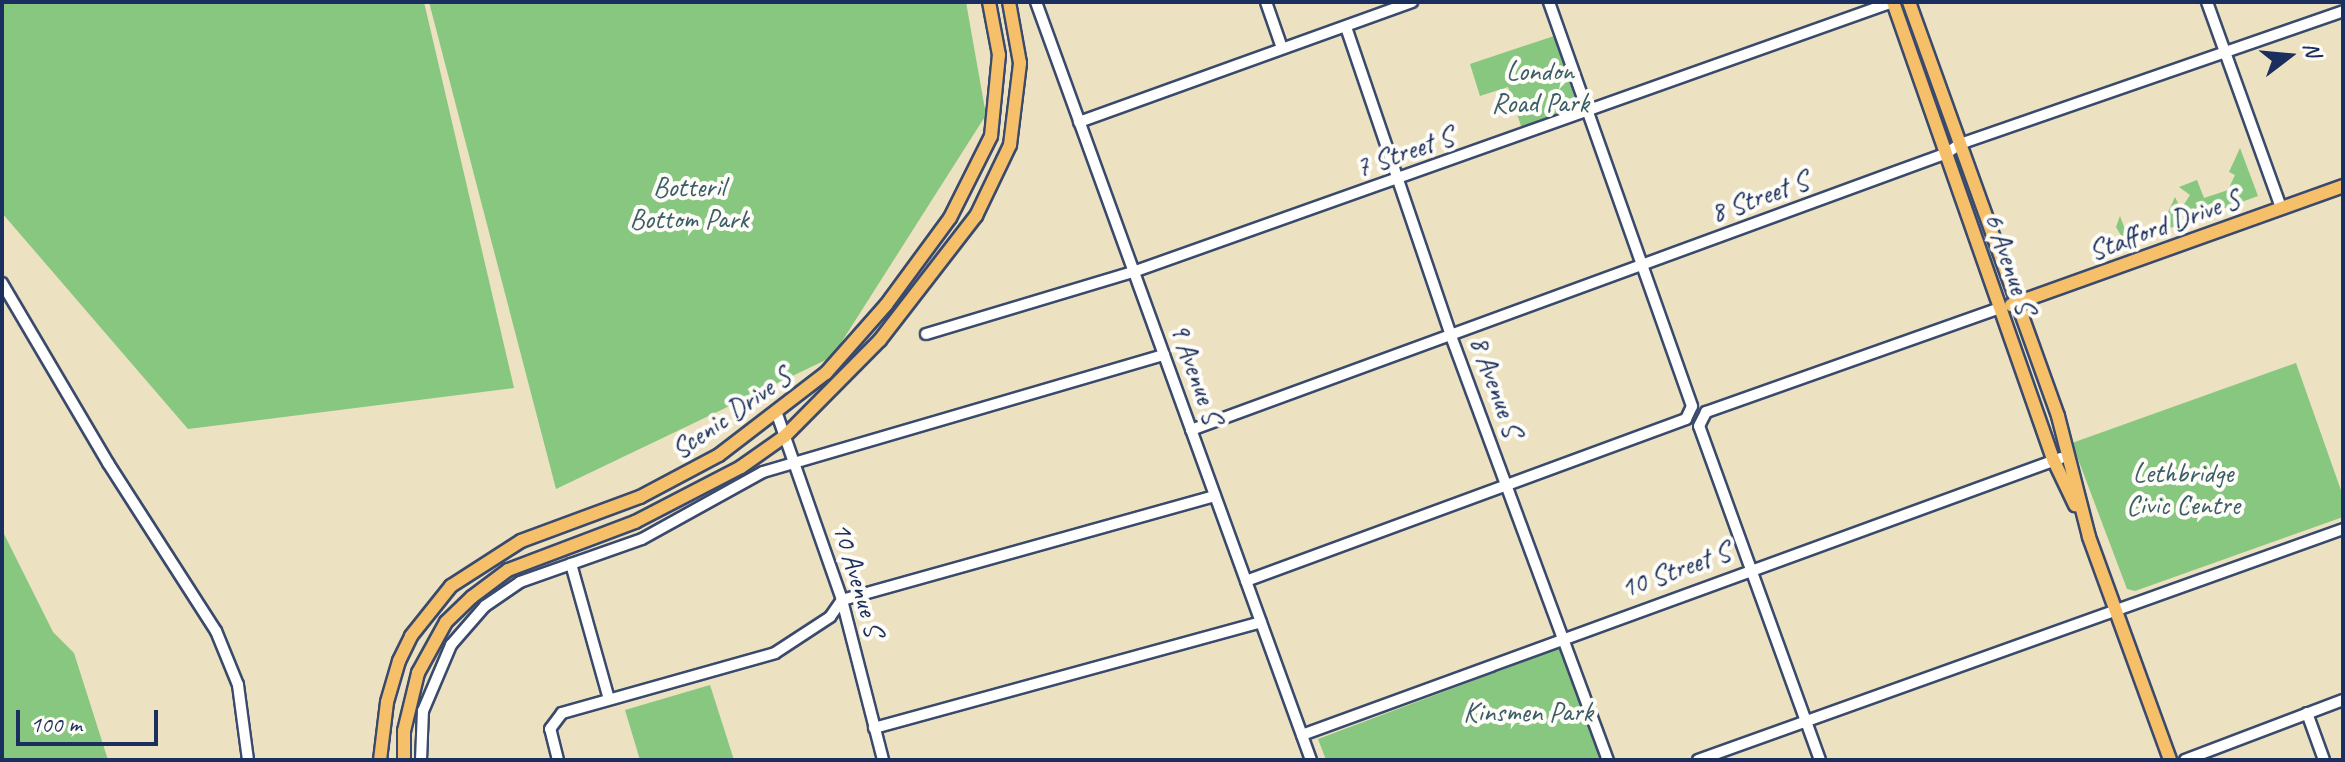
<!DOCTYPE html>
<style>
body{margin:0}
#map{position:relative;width:2345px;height:762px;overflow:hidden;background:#ece1c0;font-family:Caveat,sans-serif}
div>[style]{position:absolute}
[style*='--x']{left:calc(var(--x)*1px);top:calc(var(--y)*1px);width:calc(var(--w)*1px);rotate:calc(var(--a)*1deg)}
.green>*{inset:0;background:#87c77f}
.roads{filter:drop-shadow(2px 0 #3a4a6d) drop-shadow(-2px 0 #3a4a6d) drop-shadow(0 2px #3a4a6d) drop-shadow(0 -2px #3a4a6d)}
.minor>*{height:10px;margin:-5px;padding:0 5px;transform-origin:5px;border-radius:5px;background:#fff}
.major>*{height:12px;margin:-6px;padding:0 6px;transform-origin:6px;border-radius:6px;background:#f6c06b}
span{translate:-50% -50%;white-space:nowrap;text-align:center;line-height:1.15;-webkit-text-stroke:8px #fdfcf7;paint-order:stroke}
.park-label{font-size:28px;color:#3b5d68}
.street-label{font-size:28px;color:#1b2f5e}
.frame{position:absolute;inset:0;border:4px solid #1b2f5e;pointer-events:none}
.north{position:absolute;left:2249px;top:16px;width:80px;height:80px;-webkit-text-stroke:6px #fdfcf7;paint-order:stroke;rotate:74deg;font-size:22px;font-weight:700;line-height:32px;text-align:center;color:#1b2f5e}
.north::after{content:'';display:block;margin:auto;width:28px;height:36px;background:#1b2f5e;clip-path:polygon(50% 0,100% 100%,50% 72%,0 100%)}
.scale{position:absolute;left:16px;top:710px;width:142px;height:36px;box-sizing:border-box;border:4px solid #1b2f5e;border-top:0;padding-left:10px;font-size:24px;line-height:28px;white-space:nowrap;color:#1b2f5e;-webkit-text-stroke:6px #fdfcf7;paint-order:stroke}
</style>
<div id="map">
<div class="green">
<div style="clip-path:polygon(2px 2px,424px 2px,514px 388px,188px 429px,2px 213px)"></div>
<div style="clip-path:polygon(429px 2px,966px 2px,986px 115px,832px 357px,556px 489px)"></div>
<div style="clip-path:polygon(1554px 36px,1579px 110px,1522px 129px,1508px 87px,1480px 96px,1470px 64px)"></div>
<div style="clip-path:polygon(2240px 148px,2258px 196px,2126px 244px,2116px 227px,2120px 216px,2127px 235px,2163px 223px,2175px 197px,2181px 209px,2190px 195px,2179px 187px,2197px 180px,2204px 198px,2228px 190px,2235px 175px,2229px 172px)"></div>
<div style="clip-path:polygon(2296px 363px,2343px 496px,2343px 517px,2135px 591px,2127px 589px,2072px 443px)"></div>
<div style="clip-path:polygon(2px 530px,53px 632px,74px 653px,108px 760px,2px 760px)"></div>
<div style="clip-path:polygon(1560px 648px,1602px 760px,1326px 760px,1318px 739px)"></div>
<div style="clip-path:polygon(710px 685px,734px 760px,640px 760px,625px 710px)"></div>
</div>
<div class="roads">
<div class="minor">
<div style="--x:1036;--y:2;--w:806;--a:70.06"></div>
<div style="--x:1266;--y:2;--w:49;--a:70.8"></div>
<div style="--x:2207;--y:2;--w:219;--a:70.2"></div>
<div style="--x:1346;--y:27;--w:326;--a:71.2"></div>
<div style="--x:1451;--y:336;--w:452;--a:69.7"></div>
<div style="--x:1079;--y:122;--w:354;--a:-19.8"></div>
<div style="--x:2;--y:283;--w:209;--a:59.5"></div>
<div style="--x:108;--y:463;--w:200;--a:57.3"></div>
<div style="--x:216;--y:631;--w:58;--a:67.8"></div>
<div style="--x:238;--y:685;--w:76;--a:82.4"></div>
<div style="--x:926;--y:334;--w:216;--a:-16.7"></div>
<div style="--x:1133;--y:272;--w:807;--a:-19.56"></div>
<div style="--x:777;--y:414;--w:197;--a:70.7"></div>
<div style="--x:842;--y:600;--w:165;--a:75.6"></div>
<div style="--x:1191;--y:430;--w:805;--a:-20.12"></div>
<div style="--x:1947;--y:153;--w:16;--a:-35"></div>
<div style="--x:1960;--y:144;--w:405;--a:-19.1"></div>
<div style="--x:571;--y:564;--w:140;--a:74.3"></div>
<div style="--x:1246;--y:581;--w:469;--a:-20.2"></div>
<div style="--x:1686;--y:419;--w:14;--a:-65"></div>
<div style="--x:1692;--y:406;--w:429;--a:-109.5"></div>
<div style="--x:2307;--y:713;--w:50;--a:70.1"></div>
<div style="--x:874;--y:728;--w:401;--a:-15.3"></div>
<div style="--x:1302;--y:735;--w:808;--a:-20.05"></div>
<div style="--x:421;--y:760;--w:49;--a:-87.7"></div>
<div style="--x:423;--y:711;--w:72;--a:-67"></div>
<div style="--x:451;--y:645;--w:52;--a:-48.9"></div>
<div style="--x:485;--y:606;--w:42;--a:-34.4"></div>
<div style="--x:520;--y:582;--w:129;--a:-19.4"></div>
<div style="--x:642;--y:539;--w:138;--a:-29"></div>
<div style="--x:763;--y:472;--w:418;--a:-16.3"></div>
<div style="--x:558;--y:760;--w:32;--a:-104"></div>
<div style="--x:550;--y:729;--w:20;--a:-53"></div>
<div style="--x:562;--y:713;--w:221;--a:-15.7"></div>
<div style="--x:775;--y:653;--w:66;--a:-33.2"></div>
<div style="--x:830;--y:617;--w:21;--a:-55"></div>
<div style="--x:842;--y:600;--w:387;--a:-15.6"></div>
<div style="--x:1698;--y:760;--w:685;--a:-19.7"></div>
<div style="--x:1820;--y:760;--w:355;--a:-109.9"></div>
<div style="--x:1699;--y:426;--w:16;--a:-63"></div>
<div style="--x:1706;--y:412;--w:312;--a:-19.5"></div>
<div style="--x:2185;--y:760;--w:169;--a:-20.8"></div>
</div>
<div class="major">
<div style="--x:1893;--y:2;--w:486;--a:70.7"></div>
<div style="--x:2054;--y:461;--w:49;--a:64.5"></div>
<div style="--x:1909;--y:2;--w:440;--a:70.2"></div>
<div style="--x:2058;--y:416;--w:125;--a:75.6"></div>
<div style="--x:2089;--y:537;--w:237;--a:70"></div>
<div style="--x:2011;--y:305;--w:353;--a:-19.7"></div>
<div style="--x:380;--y:760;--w:58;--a:-83.1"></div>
<div style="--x:387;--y:702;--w:43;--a:-73.7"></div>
<div style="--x:399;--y:661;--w:28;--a:-64"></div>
<div style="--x:411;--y:636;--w:64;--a:-51.3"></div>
<div style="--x:451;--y:586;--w:83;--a:-32.7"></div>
<div style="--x:521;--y:541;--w:127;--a:-20.3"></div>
<div style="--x:640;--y:497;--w:89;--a:-28"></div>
<div style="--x:719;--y:455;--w:135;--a:-37.5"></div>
<div style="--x:826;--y:373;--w:91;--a:-48.6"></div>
<div style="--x:886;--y:305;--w:108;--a:-53.7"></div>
<div style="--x:950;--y:218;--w:92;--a:-63.4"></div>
<div style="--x:991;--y:136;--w:81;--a:-84.4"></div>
<div style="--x:999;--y:55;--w:54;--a:-100.7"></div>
<div style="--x:404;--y:760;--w:29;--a:-90"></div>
<div style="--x:404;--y:731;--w:60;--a:-76.4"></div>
<div style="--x:418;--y:673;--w:58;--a:-61.2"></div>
<div style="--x:446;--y:622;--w:36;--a:-44"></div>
<div style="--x:472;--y:597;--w:45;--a:-36.9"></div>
<div style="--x:508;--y:570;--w:136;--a:-20.7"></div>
<div style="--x:635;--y:522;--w:119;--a:-27.4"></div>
<div style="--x:741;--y:467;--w:54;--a:-35.2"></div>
<div style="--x:785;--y:436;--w:135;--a:-45.3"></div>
<div style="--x:880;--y:340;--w:157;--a:-52.3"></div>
<div style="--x:976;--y:216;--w:79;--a:-64.4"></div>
<div style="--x:1010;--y:145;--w:83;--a:-83"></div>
<div style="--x:1020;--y:63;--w:62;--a:-100.2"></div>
</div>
</div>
<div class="park-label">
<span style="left:1540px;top:87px">London<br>Road Park</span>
<span style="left:689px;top:203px">Botteril<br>Bottom Park</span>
<span style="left:2183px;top:489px">Lethbridge<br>Civic Centre</span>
<span style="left:1528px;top:712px">Kinsmen Park</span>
</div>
<div class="street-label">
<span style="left:1404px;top:152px;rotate:-19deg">7 Street S</span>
<span style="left:1759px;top:197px;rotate:-20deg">8 Street S</span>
<span style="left:2164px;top:225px;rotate:-20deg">Stafford Drive S</span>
<span style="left:2010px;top:263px;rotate:71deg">6 Avenue S</span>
<span style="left:1196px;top:373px;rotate:70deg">9 Avenue S</span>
<span style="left:1496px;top:386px;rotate:70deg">8 Avenue S</span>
<span style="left:731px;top:413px;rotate:-35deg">Scenic Drive S</span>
<span style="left:1675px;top:570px;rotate:-20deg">10 Street S</span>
<span style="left:858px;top:579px;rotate:73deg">10 Avenue S</span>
</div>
<div class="frame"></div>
<div class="north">N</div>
<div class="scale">100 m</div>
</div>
